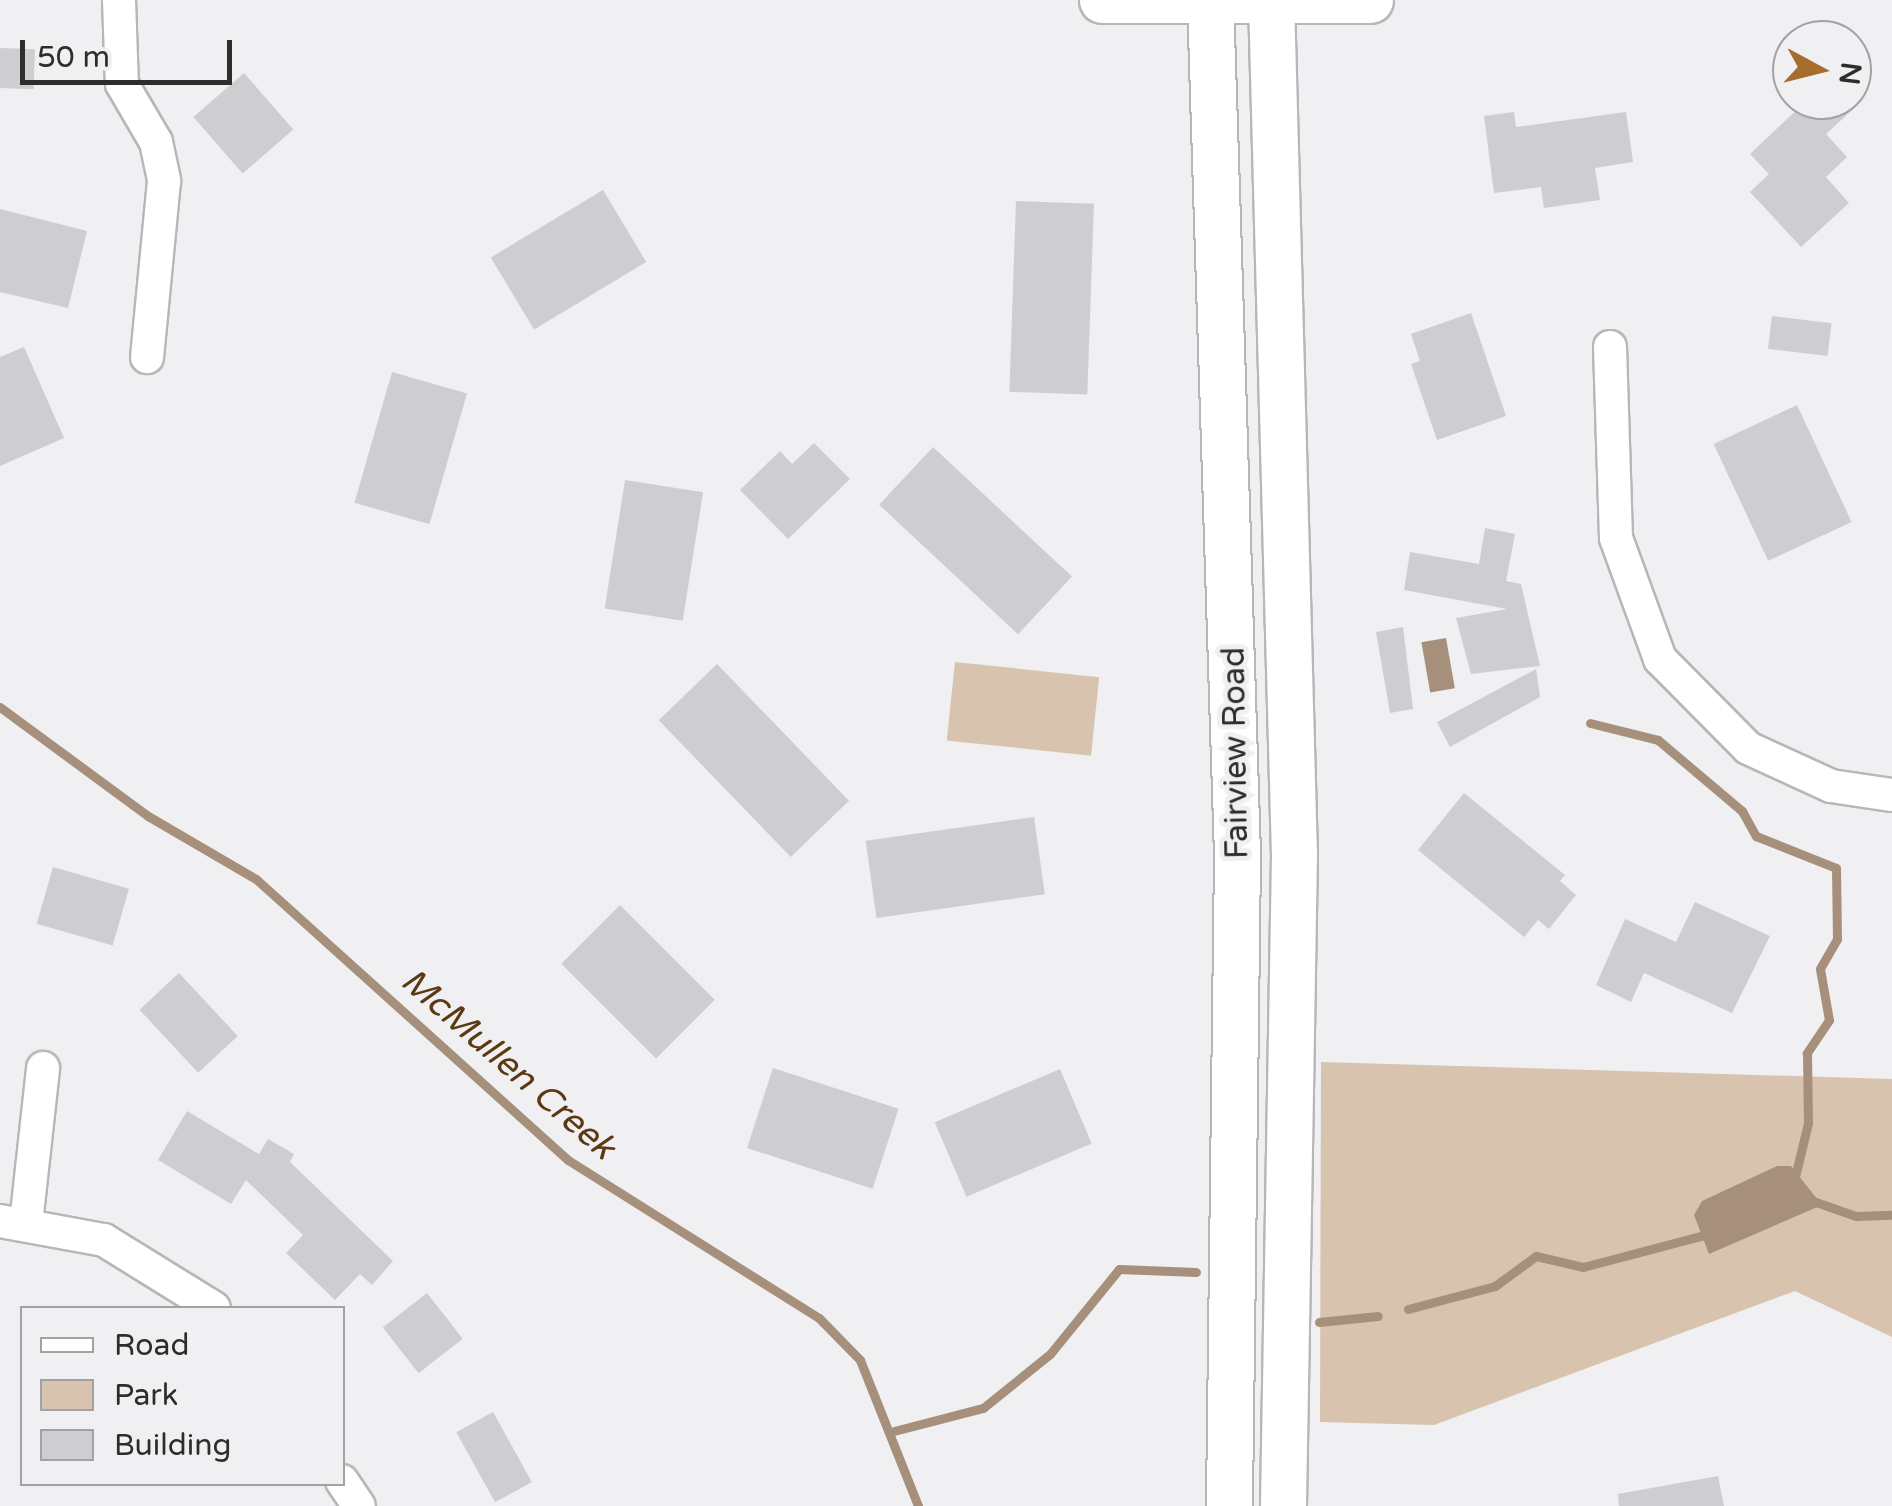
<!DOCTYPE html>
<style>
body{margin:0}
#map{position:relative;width:1892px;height:1506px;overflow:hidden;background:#f0eff2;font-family:"Varela Round",sans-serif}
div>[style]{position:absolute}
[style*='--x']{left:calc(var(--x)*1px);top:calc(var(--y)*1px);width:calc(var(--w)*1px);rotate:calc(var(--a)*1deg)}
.green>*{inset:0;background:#d8c3af;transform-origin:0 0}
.water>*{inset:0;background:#a7907b;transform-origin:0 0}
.stream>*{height:9px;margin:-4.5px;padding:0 4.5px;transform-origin:4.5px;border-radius:4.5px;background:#a7907b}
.building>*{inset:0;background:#cecdd0;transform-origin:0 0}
.roads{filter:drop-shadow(2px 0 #b7b6b9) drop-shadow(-2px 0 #b7b6b9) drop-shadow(0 2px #b7b6b9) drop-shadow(0 -2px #b7b6b9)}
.street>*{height:32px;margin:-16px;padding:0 16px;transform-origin:16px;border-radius:16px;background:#fff}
.secondary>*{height:45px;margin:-22.5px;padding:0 22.5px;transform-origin:22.5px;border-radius:22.5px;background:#fff}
span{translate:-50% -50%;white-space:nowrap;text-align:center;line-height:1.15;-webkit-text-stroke:10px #f0eff2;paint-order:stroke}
.street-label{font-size:32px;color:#2e2d2e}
.water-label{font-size:35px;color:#5b3912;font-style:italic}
.legend{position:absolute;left:20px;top:1306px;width:325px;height:180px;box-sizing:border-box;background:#f0eff2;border:2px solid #a2a1a4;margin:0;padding:12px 18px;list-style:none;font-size:30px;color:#2e2d2e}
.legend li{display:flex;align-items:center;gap:20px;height:50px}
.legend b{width:50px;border:2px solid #a2a1a4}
.north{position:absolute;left:1772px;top:20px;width:100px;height:100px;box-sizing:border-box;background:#f0eff2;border:2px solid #a2a1a4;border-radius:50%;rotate:97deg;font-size:28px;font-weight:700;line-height:40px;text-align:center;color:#2e2d2e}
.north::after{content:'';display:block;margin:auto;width:35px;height:45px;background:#a66d2c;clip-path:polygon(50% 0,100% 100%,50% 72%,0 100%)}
.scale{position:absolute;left:20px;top:40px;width:212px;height:45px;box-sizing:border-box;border:5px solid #2e2d2e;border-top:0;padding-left:12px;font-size:30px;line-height:35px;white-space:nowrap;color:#2e2d2e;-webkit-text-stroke:8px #f0eff2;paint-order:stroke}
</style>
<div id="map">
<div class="green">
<div style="left:955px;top:662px;width:145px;height:79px;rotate:6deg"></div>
<div style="clip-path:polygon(1321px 1062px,1892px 1079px,1892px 1337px,1795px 1291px,1434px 1425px,1320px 1422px)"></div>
</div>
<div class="water">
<div style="left:1446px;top:638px;width:51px;height:25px;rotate:80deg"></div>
<div style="clip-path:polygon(1777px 1166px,1791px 1166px,1822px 1205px,1709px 1254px,1694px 1215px,1702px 1201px)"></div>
</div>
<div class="stream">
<div style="--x:0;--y:707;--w:184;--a:36.4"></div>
<div style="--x:148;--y:816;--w:125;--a:30.3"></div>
<div style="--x:256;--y:879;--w:420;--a:42"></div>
<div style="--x:568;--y:1160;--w:297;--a:32.2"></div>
<div style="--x:819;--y:1318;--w:59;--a:45.7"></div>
<div style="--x:860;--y:1360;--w:157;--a:68.3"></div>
<div style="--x:1590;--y:723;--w:70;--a:14"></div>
<div style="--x:1658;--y:740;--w:110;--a:40.2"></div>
<div style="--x:1742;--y:811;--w:29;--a:61"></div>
<div style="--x:1756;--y:836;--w:86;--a:21.8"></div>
<div style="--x:1836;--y:868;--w:71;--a:89.2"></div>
<div style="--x:1837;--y:939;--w:34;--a:120"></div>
<div style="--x:1820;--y:969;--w:52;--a:80"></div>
<div style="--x:1829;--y:1020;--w:40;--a:124"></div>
<div style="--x:1807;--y:1053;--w:70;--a:89.2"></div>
<div style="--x:1808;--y:1123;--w:60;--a:103.6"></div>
<div style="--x:1813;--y:1201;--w:46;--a:19.2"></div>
<div style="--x:1856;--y:1216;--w:36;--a:-2"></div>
<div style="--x:1408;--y:1309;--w:90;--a:-14.8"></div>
<div style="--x:1495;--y:1286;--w:51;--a:-36.2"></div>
<div style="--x:1536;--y:1256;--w:48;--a:13.2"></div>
<div style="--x:1583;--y:1267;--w:129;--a:-14.8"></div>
<div style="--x:1319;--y:1322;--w:59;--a:-5.8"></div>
<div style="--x:894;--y:1431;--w:92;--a:-14.5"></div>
<div style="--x:983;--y:1408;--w:86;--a:-38.9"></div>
<div style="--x:1050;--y:1354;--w:109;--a:-50.9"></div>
<div style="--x:1119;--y:1269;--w:77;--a:2.2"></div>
</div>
<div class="building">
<div style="left:0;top:48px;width:35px;height:40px;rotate:2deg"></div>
<div style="left:244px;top:73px;width:75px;height:67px;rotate:49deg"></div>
<div style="clip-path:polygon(1807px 100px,1863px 100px,1826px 134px,1847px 157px,1826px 177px,1849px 203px,1801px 247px,1750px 192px,1769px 174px,1750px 154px)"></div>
<div style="clip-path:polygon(1514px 112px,1516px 127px,1626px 112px,1633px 162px,1595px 168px,1600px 200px,1544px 208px,1541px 187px,1494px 193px,1484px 116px)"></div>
<div style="left:603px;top:190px;width:84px;height:131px;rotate:59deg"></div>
<div style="left:1016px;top:201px;width:78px;height:191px;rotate:2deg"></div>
<div style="clip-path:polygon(0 209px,87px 231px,68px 308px,0 292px)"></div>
<div style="clip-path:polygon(1471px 313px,1506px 416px,1437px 440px,1411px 364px,1420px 361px,1411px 334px)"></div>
<div style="left:1772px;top:316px;width:60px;height:33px;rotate:7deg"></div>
<div style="clip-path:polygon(24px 347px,64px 438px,0 466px,0 357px)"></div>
<div style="left:392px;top:372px;width:78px;height:136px;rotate:16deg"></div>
<div style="left:1797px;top:405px;width:129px;height:92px;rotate:65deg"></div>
<div style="clip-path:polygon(814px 443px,850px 479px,788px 539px,740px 490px,780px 451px,792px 464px)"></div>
<div style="left:933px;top:447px;width:190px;height:79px;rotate:43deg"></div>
<div style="left:625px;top:480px;width:79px;height:130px;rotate:9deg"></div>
<div style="clip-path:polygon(1485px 528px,1515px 534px,1506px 581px,1521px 584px,1540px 666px,1471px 674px,1456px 618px,1507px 609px,1404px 590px,1410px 552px,1479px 564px)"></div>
<div style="clip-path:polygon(1403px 627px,1413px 709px,1390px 713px,1376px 632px)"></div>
<div style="left:717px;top:664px;width:190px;height:81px;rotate:46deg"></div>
<div style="clip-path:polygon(1536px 669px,1540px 697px,1450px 747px,1437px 722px)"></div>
<div style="clip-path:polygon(1464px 793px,1565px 875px,1560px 881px,1576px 895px,1549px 929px,1538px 920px,1524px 937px,1418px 850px)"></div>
<div style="left:1034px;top:817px;width:78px;height:170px;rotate:82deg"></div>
<div style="left:53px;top:867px;width:79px;height:59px;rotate:16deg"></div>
<div style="clip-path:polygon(1695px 902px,1770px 936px,1732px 1013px,1644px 973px,1631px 1002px,1596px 985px,1625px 919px,1676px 942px)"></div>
<div style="left:620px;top:905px;width:134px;height:83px;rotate:45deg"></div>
<div style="left:179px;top:973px;width:86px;height:54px;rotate:47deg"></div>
<div style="left:773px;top:1068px;width:132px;height:84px;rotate:18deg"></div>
<div style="left:1060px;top:1069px;width:81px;height:136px;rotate:67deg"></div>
<div style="clip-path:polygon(187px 1111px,259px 1154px,268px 1139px,294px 1154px,290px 1162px,393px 1261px,372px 1285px,360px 1274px,335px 1300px,286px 1253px,303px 1235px,246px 1180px,231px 1204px,158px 1160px)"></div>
<div style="left:427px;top:1293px;width:58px;height:56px;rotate:52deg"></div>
<div style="left:493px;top:1412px;width:80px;height:42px;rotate:61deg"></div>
<div style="clip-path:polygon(1718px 1476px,1724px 1506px,1619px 1506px,1618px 1494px)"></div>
</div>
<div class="roads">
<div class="street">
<div style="--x:119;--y:0;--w:84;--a:88"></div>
<div style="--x:122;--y:84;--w:67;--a:59.6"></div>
<div style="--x:156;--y:142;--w:40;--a:78"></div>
<div style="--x:164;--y:181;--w:177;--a:95.5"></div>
<div style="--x:1610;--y:347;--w:191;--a:88.2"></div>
<div style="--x:1616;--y:538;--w:129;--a:70"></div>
<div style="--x:1660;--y:659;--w:125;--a:45.3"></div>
<div style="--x:1748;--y:748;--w:91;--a:24.6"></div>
<div style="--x:1831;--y:786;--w:62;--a:8.4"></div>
<div style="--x:0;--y:1221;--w:106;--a:10.4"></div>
<div style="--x:104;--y:1240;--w:129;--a:31.7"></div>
<div style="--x:26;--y:1223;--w:156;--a:-83.7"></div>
<div style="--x:342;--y:1481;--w:30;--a:56"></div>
</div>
<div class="secondary">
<div style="--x:1102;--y:0;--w:268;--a:0"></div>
<div style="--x:1210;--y:0;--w:856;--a:88.19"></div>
<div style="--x:1237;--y:856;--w:650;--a:90.71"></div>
<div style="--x:1271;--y:0;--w:854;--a:88.46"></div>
<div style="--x:1294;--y:854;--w:652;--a:90.97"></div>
</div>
</div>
<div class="street-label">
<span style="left:1236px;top:753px;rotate:-91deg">Fairview Road</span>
</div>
<div class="water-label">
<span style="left:508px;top:1064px;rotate:41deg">McMullen Creek</span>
</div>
<ul class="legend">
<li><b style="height:12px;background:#fff"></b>Road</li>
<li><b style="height:28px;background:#d8c3af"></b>Park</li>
<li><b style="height:28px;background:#cecdd0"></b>Building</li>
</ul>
<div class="north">N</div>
<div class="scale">50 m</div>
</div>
